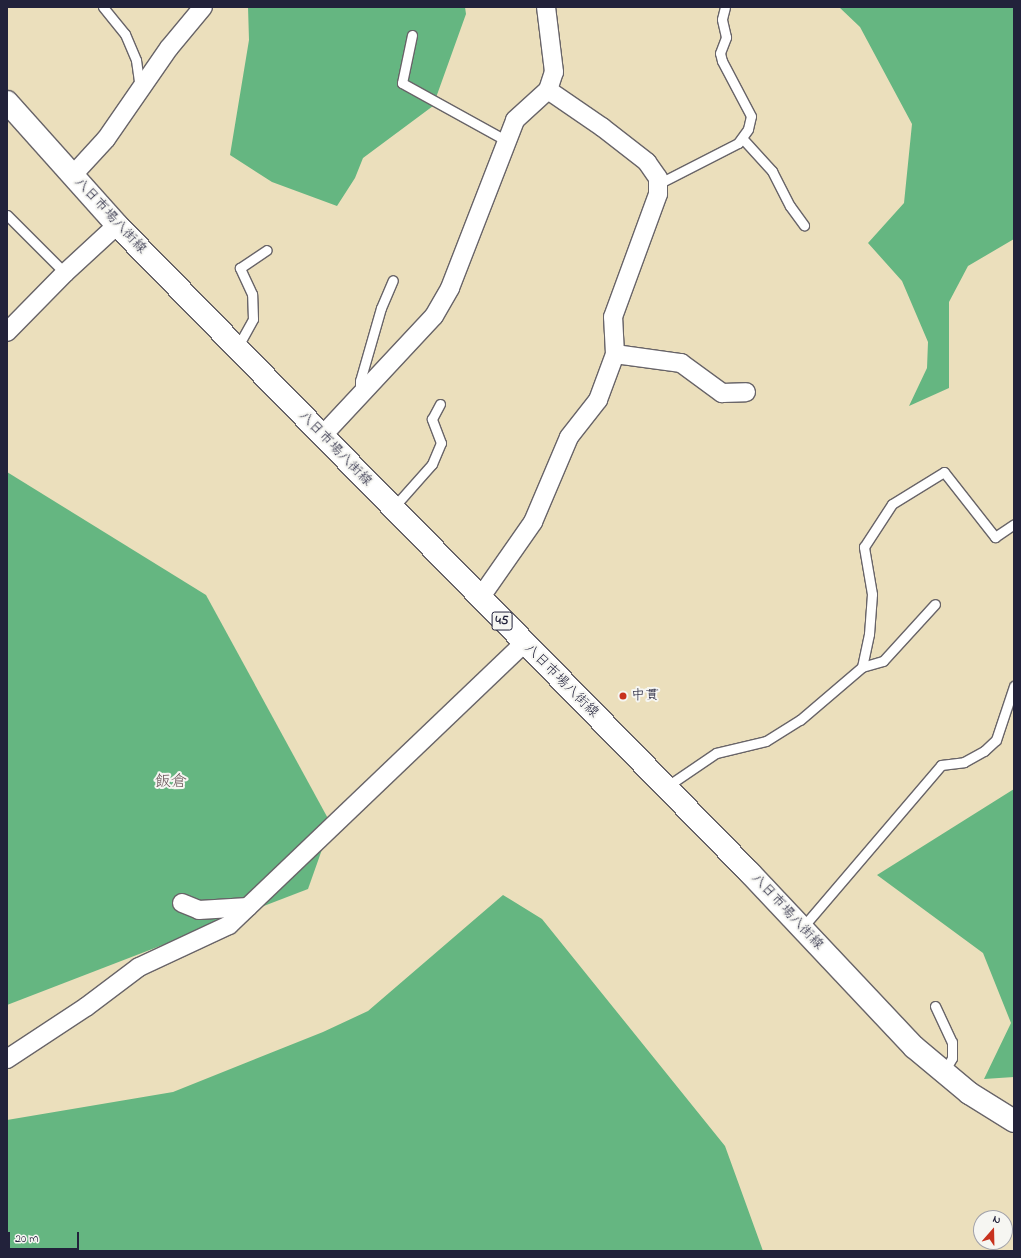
<!DOCTYPE html>
<meta charset="utf-8">
<style>
body{margin:0}
#map{position:relative;width:1021px;height:1258px;overflow:hidden;background:#ebdfbc;font-family:"Indie Flower","Klee One",sans-serif}
div>[style]{position:absolute}
[style*='--x']{left:calc(var(--x)*1px);top:calc(var(--y)*1px);width:calc(var(--w)*1px);rotate:calc(var(--a)*1deg)}
.forest>*{inset:0;background:#65b681}
.roads{filter:drop-shadow(1px 0 #686468) drop-shadow(-1px 0 #686468) drop-shadow(0 1px #686468) drop-shadow(0 -1px #686468)}
.service>*{height:9px;margin:-4.5px;padding:0 4.5px;transform-origin:4.5px;border-radius:4.5px;background:#fff}
.minor>*{height:18px;margin:-9px;padding:0 9px;transform-origin:9px;border-radius:9px;background:#fff}
.primary>*{height:22px;margin:-11px;padding:0 11px;transform-origin:11px;border-radius:11px;background:#fff}
.dots>*{width:11px;height:11px;translate:-50% -50%;box-sizing:border-box;border:2px solid #f6f6f2;border-radius:50%}
span{translate:-50% -50%;white-space:nowrap;text-align:center;line-height:1.15;-webkit-text-stroke:4px #f6f6f2;paint-order:stroke}
.shield-label span{padding:1px 3px;background:#f6f6f2;border:1px solid;border-radius:3px;-webkit-text-stroke-width:0}
.shield-label{font-size:13px;color:#22223b;font-weight:700}
.street-label{font-size:14px;color:#22223b}
.poi-label{font-size:14px;color:#22223b}
.left{translate:0 -50%;text-align:left}
.quarter-label{font-size:16px;color:#695458}
.frame{position:absolute;inset:0;border:8px solid #22223b;pointer-events:none}
.north{position:absolute;left:973px;top:1210px;width:40px;height:40px;box-sizing:border-box;background:#f6f6f2;border:1px solid #a1a1a9;border-radius:50%;rotate:20deg;font-size:11px;font-weight:700;line-height:16px;text-align:center;color:#22223b}
.north::after{content:'';display:block;margin:auto;width:14px;height:18px;background:#c8321e;clip-path:polygon(50% 0,100% 100%,50% 72%,0 100%)}
.scale{position:absolute;left:8px;top:1232px;width:71px;height:18px;box-sizing:border-box;border:2px solid #22223b;border-top:0;padding-left:5px;font-size:12px;line-height:14px;white-space:nowrap;color:#22223b;-webkit-text-stroke:3px #f6f6f2;paint-order:stroke}
</style>
<div id="map">
<div class="forest">
<div style="clip-path:polygon(248px 7px,465px 7px,466px 14px,433px 106px,363px 158px,355px 178px,337px 206px,272px 182px,230px 155px,249px 40px)"></div>
<div style="clip-path:polygon(839px 7px,1014px 7px,1014px 239px,968px 266px,949px 302px,949px 388px,909px 406px,927px 368px,928px 342px,902px 281px,868px 243px,904px 203px,912px 124px,860px 27px)"></div>
<div style="clip-path:polygon(7px 472px,206px 595px,331px 824px,308px 889px,7px 1005px)"></div>
<div style="clip-path:polygon(1014px 789px,1014px 1077px,984px 1079px,1011px 1023px,983px 953px,877px 875px)"></div>
<div style="clip-path:polygon(503px 895px,542px 919px,725px 1146px,763px 1251px,7px 1251px,7px 1120px,173px 1092px,323px 1032px,368px 1011px)"></div>
</div>
<div class="roads">
<div class="service">
<div style="--x:103;--y:7;--w:35;--a:51"></div>
<div style="--x:125;--y:34;--w:28;--a:67"></div>
<div style="--x:136;--y:60;--w:28;--a:82"></div>
<div style="--x:412;--y:35;--w:49;--a:101.8"></div>
<div style="--x:402;--y:83;--w:120;--a:28.9"></div>
<div style="--x:742;--y:138;--w:45;--a:47.7"></div>
<div style="--x:772;--y:171;--w:39;--a:63"></div>
<div style="--x:790;--y:206;--w:24;--a:54"></div>
<div style="--x:658;--y:184;--w:90;--a:-27.1"></div>
<div style="--x:738;--y:143;--w:17;--a:-54"></div>
<div style="--x:748;--y:129;--w:13;--a:-77"></div>
<div style="--x:751;--y:116;--w:62;--a:-117.8"></div>
<div style="--x:722;--y:61;--w:8;--a:-104"></div>
<div style="--x:720;--y:53;--w:17;--a:-69"></div>
<div style="--x:726;--y:37;--w:18;--a:-103"></div>
<div style="--x:722;--y:19;--w:12;--a:-76"></div>
<div style="--x:7;--y:215;--w:82;--a:45"></div>
<div style="--x:237;--y:348;--w:33;--a:-61"></div>
<div style="--x:253;--y:319;--w:25;--a:-92"></div>
<div style="--x:252;--y:294;--w:29;--a:-115"></div>
<div style="--x:240;--y:268;--w:32;--a:-34"></div>
<div style="--x:360;--y:392;--w:11;--a:-90"></div>
<div style="--x:360;--y:381;--w:76;--a:-74"></div>
<div style="--x:381;--y:308;--w:30;--a:-67"></div>
<div style="--x:393;--y:508;--w:59;--a:-48.4"></div>
<div style="--x:432;--y:464;--w:23;--a:-67"></div>
<div style="--x:441;--y:443;--w:26;--a:-111"></div>
<div style="--x:432;--y:419;--w:17;--a:-62"></div>
<div style="--x:862;--y:667;--w:22;--a:-16"></div>
<div style="--x:883;--y:661;--w:77;--a:-47.6"></div>
<div style="--x:666;--y:787;--w:60;--a:-34.2"></div>
<div style="--x:716;--y:753;--w:51;--a:-13.5"></div>
<div style="--x:766;--y:741;--w:40;--a:-32"></div>
<div style="--x:800;--y:720;--w:82;--a:-40.5"></div>
<div style="--x:862;--y:667;--w:34;--a:-78"></div>
<div style="--x:869;--y:634;--w:40;--a:-85.7"></div>
<div style="--x:872;--y:594;--w:48;--a:-99.7"></div>
<div style="--x:864;--y:547;--w:51;--a:-56.9"></div>
<div style="--x:892;--y:504;--w:61;--a:-31.6"></div>
<div style="--x:944;--y:472;--w:83;--a:51.9"></div>
<div style="--x:995;--y:537;--w:23;--a:-34"></div>
<div style="--x:802;--y:928;--w:214;--a:-49.5"></div>
<div style="--x:941;--y:765;--w:23;--a:-7"></div>
<div style="--x:964;--y:762;--w:23;--a:-29"></div>
<div style="--x:984;--y:751;--w:16;--a:-43"></div>
<div style="--x:996;--y:740;--w:57;--a:-71.6"></div>
<div style="--x:935;--y:1006;--w:40;--a:65"></div>
<div style="--x:952;--y:1042;--w:16;--a:90"></div>
<div style="--x:952;--y:1058;--w:16;--a:120"></div>
</div>
<div class="minor">
<div style="--x:72;--y:176;--w:50;--a:-47.4"></div>
<div style="--x:106;--y:139;--w:111;--a:-55.3"></div>
<div style="--x:169;--y:48;--w:53;--a:-50.3"></div>
<div style="--x:7;--y:332;--w:83;--a:-45.5"></div>
<div style="--x:65;--y:273;--w:71;--a:-42.7"></div>
<div style="--x:615;--y:354;--w:67;--a:7.8"></div>
<div style="--x:681;--y:363;--w:51;--a:36.2"></div>
<div style="--x:722;--y:393;--w:24;--a:-2"></div>
<div style="--x:322;--y:436;--w:164;--a:-47"></div>
<div style="--x:434;--y:316;--w:32;--a:-60"></div>
<div style="--x:450;--y:288;--w:180;--a:-68.8"></div>
<div style="--x:515;--y:120;--w:45;--a:-42.3"></div>
<div style="--x:548;--y:90;--w:19;--a:-72"></div>
<div style="--x:554;--y:72;--w:65;--a:-97"></div>
<div style="--x:480;--y:598;--w:93;--a:-55.1"></div>
<div style="--x:533;--y:522;--w:92;--a:-67"></div>
<div style="--x:569;--y:437;--w:47;--a:-51.9"></div>
<div style="--x:598;--y:400;--w:49;--a:-69.7"></div>
<div style="--x:615;--y:354;--w:37;--a:-93"></div>
<div style="--x:613;--y:317;--w:131;--a:-69.9"></div>
<div style="--x:658;--y:194;--w:16;--a:-90"></div>
<div style="--x:658;--y:178;--w:19;--a:-125"></div>
<div style="--x:647;--y:162;--w:57;--a:-142.1"></div>
<div style="--x:602;--y:127;--w:65;--a:-145.6"></div>
<div style="--x:182;--y:903;--w:18;--a:22"></div>
<div style="--x:199;--y:910;--w:49;--a:-3.5"></div>
<div style="--x:7;--y:1059;--w:95;--a:-33.4"></div>
<div style="--x:86;--y:1007;--w:66;--a:-37"></div>
<div style="--x:139;--y:967;--w:99;--a:-25"></div>
<div style="--x:229;--y:925;--w:408;--a:-43.7"></div>
</div>
<div class="primary">
<div style="--x:7;--y:102;--w:165;--a:48.2"></div>
<div style="--x:117;--y:225;--w:906;--a:45.67"></div>
<div style="--x:750;--y:873;--w:239;--a:46.7"></div>
<div style="--x:914;--y:1047;--w:72;--a:39.9"></div>
<div style="--x:969;--y:1093;--w:53;--a:31.9"></div>
</div>
</div>
<div class="dots">
<div style="left:623px;top:696px;background:#c8321e"></div>
</div>
<div class="shield-label">
<span style="left:502px;top:621px">45</span>
</div>
<div class="street-label">
<span style="left:110px;top:216px;rotate:47deg">八日市場八街線</span>
<span style="left:335px;top:449px;rotate:46deg">八日市場八街線</span>
<span style="left:561px;top:681px;rotate:45deg">八日市場八街線</span>
<span style="left:787px;top:912px;rotate:47deg">八日市場八街線</span>
</div>
<div class="poi-label">
<span class="left" style="left:631px;top:696px">中貫</span>
</div>
<div class="quarter-label">
<span style="left:171px;top:782px">飯倉</span>
</div>
<div class="frame"></div>
<div class="north">N</div>
<div class="scale">20 m</div>
</div>
